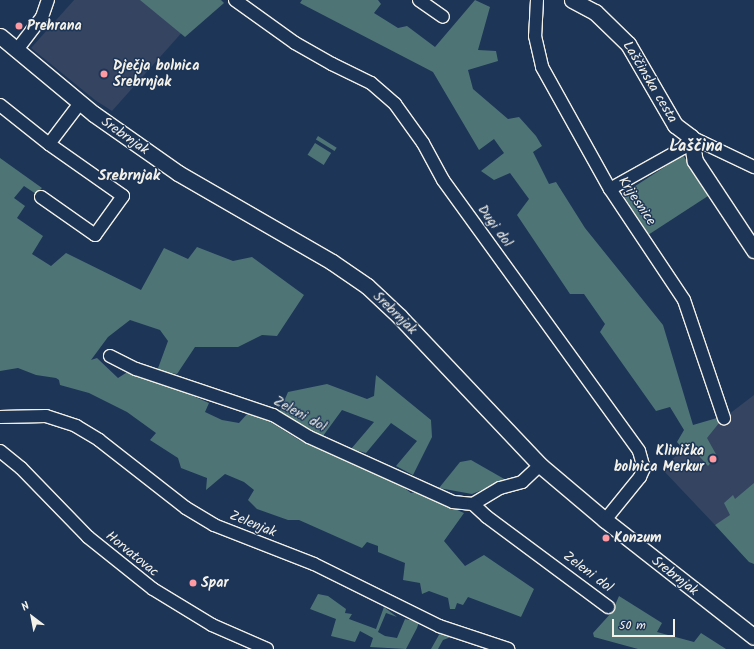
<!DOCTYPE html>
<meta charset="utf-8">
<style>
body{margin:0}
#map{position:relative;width:754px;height:649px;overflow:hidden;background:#1d3557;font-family:Kalam,sans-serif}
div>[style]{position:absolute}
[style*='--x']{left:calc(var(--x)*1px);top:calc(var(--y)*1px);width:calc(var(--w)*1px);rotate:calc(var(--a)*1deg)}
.built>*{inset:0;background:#344461}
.green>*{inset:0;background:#4f7476;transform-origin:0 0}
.roads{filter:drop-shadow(1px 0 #f4f1e8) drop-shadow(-1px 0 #f4f1e8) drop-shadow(0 1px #f4f1e8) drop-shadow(0 -1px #f4f1e8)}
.minor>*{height:12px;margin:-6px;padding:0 6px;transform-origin:6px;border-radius:6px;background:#1d3557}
.major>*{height:15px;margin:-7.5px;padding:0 7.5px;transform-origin:7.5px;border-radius:7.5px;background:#1d3557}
.dots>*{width:11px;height:11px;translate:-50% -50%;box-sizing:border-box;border:2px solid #1d3557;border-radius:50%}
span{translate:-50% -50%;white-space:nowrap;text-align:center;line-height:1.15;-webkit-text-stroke:3px #1d3557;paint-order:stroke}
.poi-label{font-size:14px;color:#f4f1e8;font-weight:700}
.left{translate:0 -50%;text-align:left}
.right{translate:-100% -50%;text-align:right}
.street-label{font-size:14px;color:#f4f1e8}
.neighbourhood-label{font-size:15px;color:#f4f1e8;font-weight:700}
.quarter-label{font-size:16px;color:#f4f1e8;font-weight:700}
.north{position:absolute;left:12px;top:597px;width:40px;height:40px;-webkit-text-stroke:3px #1d3557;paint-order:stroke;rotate:328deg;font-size:11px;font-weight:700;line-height:16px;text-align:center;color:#f4f1e8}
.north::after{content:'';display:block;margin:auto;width:14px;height:18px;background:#f4f1e8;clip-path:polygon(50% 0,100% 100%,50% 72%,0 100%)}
.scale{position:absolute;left:612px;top:619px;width:63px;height:18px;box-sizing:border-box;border:2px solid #f4f1e8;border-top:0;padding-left:5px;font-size:12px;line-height:14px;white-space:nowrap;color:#f4f1e8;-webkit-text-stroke:3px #1d3557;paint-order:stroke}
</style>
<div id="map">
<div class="built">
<div style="clip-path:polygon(74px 0,207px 0,209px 2px,112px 111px,95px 100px,31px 48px)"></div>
<div style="clip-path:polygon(754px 395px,754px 506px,715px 525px,662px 469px,683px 449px)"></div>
</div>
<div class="green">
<div style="clip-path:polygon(140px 0,221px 0,224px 3px,185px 37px)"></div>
<div style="clip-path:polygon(302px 0,378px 0,381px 4px,374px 13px,398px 28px,407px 26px,435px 47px,475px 0,490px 7px,478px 50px,496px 51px,498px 61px,468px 70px,473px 89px,508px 119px,519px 117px,536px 136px,542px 146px,533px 152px,549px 184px,556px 182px,585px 228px,663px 325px,693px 425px,717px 418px,719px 423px,707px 438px,717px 456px,708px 466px,691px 447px,683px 449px,677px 442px,684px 430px,670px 407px,656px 411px,600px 332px,605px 324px,584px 294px,570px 294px,517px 215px,529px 199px,510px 173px,494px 180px,481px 171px,504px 153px,494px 139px,479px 150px,433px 72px,300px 3px)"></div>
<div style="left:318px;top:136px;width:22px;height:4px;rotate:32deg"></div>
<div style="left:315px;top:143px;width:19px;height:14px;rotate:32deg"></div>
<div style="left:683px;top:155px;width:48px;height:72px;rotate:57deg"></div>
<div style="clip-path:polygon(0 158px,42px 188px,36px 194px,24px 186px,14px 198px,25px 206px,17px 218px,43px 236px,32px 254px,51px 266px,66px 253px,141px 290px,164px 248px,188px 259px,197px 247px,233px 261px,252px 257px,304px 295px,277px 336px,262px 335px,238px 347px,195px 347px,177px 374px,157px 371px,168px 341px,160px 330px,130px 320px,108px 337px,91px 360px,97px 358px,118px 378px,129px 371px,188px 389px,191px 395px,209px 403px,205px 412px,222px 420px,239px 423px,248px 413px,259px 415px,299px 440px,394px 480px,411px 493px,417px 492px,464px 513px,444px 541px,465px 566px,484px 555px,534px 589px,521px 617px,468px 597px,463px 605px,457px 603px,455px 609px,450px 609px,448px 598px,429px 591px,422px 594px,420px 583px,403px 580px,405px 563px,378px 552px,378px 546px,367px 542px,362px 548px,299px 520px,288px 520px,257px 509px,248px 500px,254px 490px,244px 482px,225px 474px,206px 490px,207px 478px,181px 468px,178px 458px,150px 440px,156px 433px,127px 412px,89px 393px,60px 385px,59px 380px,56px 378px,36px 375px,18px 368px,0 371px)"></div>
<div style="clip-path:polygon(376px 375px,431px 420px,432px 437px,413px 475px,396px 466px,417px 441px,391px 423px,366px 453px,351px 449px,374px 422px,342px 410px,323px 436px,279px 413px,288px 392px,327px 384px,367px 399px,374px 396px)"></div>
<div style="clip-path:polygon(471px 460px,506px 480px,472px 494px,439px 488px,460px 462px)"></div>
<div style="clip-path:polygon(754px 483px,754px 564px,749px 562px,715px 525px,730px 515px,724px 503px,733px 495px,735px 499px)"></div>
<div style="clip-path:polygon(318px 594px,328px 596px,346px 609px,345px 613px,352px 614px,349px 619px,376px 629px,384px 607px,397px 617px,386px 613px,378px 632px,385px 636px,397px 638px,405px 619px,419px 622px,417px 628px,406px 649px,370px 647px,373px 638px,360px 631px,355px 642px,331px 636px,336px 619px,310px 609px)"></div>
<div style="clip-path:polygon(619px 596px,662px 623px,657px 632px,694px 642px,701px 633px,726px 649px,638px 649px,594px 637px,593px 633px,612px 612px)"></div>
<div style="clip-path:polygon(440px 633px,451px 637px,443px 640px,438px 649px,431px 649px)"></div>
</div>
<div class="roads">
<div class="minor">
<div style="--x:235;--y:0;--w:74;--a:35.6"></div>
<div style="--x:295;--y:43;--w:43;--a:29.6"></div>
<div style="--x:332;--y:64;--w:43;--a:26"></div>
<div style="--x:371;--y:83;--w:32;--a:41"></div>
<div style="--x:395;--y:104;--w:48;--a:54.3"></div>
<div style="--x:423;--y:143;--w:42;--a:61.6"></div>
<div style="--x:443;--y:180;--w:334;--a:54.1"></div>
<div style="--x:639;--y:451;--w:18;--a:74"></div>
<div style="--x:644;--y:468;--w:10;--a:114"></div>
<div style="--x:640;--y:477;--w:55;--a:129.1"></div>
<div style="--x:419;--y:0;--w:29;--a:35"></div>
<div style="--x:537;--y:0;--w:36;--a:93"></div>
<div style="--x:535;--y:36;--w:32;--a:77"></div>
<div style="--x:542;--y:67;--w:140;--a:60.9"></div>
<div style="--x:610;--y:189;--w:133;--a:56.3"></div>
<div style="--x:684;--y:300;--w:125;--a:71.3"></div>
<div style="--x:16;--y:51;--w:43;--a:-52.6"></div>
<div style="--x:42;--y:17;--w:18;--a:-71"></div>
<div style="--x:0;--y:105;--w:63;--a:38.5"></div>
<div style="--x:610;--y:189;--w:84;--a:-29.3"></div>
<div style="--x:683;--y:148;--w:14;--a:-54"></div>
<div style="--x:691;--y:137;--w:70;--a:25.5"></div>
<div style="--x:41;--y:197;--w:66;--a:35.1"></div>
<div style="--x:95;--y:235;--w:48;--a:-54.3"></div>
<div style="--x:123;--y:196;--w:90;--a:-144.9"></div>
<div style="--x:49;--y:144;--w:51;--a:-52.9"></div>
<div style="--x:110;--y:356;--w:29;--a:27"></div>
<div style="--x:136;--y:369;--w:145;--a:18.6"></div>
<div style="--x:273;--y:415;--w:42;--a:31.4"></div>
<div style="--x:309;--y:437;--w:158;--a:24.3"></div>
<div style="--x:453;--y:502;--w:20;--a:6"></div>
<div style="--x:473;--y:504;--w:31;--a:-31"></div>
<div style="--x:500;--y:488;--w:23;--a:-15"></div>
<div style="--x:522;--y:482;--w:25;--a:-43"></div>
<div style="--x:0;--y:417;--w:46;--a:-1.2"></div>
<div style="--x:46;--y:416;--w:32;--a:18"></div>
<div style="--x:76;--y:426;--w:27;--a:31"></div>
<div style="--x:99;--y:440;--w:110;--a:38"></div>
<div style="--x:186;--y:508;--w:33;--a:31"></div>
<div style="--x:214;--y:525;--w:107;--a:21.3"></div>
<div style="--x:314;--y:564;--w:140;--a:26.4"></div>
<div style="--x:439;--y:626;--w:73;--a:18.4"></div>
<div style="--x:0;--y:451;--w:27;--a:39"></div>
<div style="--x:21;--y:468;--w:96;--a:45.8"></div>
<div style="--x:88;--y:537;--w:83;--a:38.7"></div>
<div style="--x:153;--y:589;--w:69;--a:31.4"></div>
<div style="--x:212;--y:625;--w:60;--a:23.6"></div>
<div style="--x:473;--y:504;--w:19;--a:43"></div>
<div style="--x:487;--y:517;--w:151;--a:36.6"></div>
</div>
<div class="major">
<div style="--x:572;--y:0;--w:26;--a:28"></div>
<div style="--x:595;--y:12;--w:46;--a:44.1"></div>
<div style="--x:628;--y:44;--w:94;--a:59.9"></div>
<div style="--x:675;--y:125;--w:20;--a:37"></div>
<div style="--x:691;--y:137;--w:24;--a:81"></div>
<div style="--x:695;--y:161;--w:107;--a:56.5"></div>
<div style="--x:0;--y:36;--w:122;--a:39.7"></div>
<div style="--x:94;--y:114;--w:103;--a:35.1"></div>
<div style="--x:178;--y:173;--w:178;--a:30"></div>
<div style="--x:332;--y:262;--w:42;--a:34.4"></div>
<div style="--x:367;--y:286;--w:45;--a:43.2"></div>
<div style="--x:400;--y:317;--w:204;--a:46.6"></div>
<div style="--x:540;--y:465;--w:85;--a:40.2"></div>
<div style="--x:605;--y:520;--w:189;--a:38.1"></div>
</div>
</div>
<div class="dots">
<div style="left:19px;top:26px;background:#ff9aa2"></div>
<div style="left:104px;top:74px;background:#ff9aa2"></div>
<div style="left:713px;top:459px;background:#ff9aa2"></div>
<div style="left:606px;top:538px;background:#ff9aa2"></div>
<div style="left:193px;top:583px;background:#ff9aa2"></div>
</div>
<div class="poi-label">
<span class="left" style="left:27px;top:26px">Prehrana</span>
<span class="left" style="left:113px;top:74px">Dječja bolnica<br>Srebrnjak</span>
<span class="right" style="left:704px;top:459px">Klinička<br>bolnica Merkur</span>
<span class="left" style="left:614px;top:538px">Konzum</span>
<span class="left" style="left:201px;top:583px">Spar</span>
</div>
<div class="street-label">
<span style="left:650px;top:82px;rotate:59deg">Laščinska cesta</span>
<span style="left:125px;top:136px;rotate:35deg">Srebrnjak</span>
<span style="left:637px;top:201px;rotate:56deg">Krijesnice</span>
<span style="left:495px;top:226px;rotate:54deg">Dugi dol</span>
<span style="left:395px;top:313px;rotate:44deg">Srebrnjak</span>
<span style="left:300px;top:414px;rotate:29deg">Zeleni dol</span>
<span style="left:253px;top:524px;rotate:22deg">Zelenjak</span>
<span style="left:132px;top:554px;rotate:39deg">Horvatovac</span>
<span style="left:588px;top:572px;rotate:37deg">Zeleni dol</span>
<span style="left:675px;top:576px;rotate:38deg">Srebrnjak</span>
</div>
<div class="neighbourhood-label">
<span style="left:129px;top:177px">Srebrnjak</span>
</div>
<div class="quarter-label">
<span style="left:696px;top:147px">Laščina</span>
</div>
<div class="north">N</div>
<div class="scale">50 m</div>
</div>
